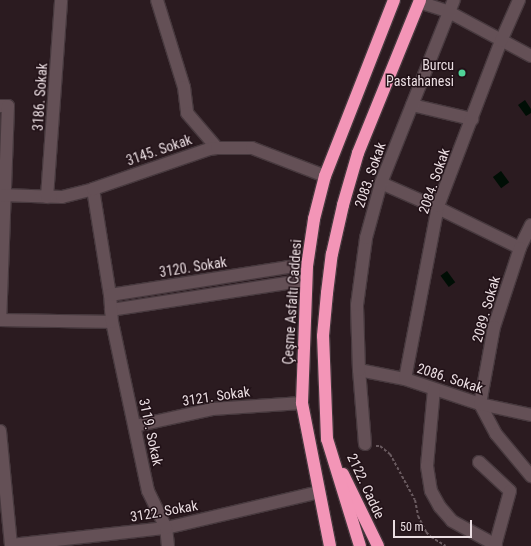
<!DOCTYPE html>
<meta charset="utf-8">
<style>
body{margin:0}
#map{position:relative;width:531px;height:546px;overflow:hidden;background:#2b1b20;font-family:"Roboto Condensed",sans-serif}
div>[style]{position:absolute}
[style*='--x']{left:calc(var(--x)*1px);top:calc(var(--y)*1px);width:calc(var(--w)*1px);rotate:calc(var(--a)*1deg)}
.water>*{inset:0;background:#000e05;transform-origin:0 0}
.path>*{height:2px;margin-top:-1px;transform-origin:0;background:repeating-linear-gradient(90deg,#695a5f 0 3px,transparent 0 5px)}
.roads{filter:drop-shadow(1px 0 #47393e) drop-shadow(-1px 0 #47393e) drop-shadow(0 1px #47393e) drop-shadow(0 -1px #47393e)}
.minor>*{height:12px;margin:-6px;padding:0 6px;transform-origin:6px;border-radius:6px;background:#645056}
.highway>*{height:12px;margin:-6px;padding:0 6px;transform-origin:6px;border-radius:6px;background:#f395b7}
.dots>*{width:11px;height:11px;translate:-50% -50%;box-sizing:border-box;border:2px solid #211117;border-radius:50%}
span{translate:-50% -50%;white-space:nowrap;text-align:center;line-height:1.15;-webkit-text-stroke:3px #211117;paint-order:stroke}
.poi-label{font-size:14px;color:#ebdee2}
.right{translate:-100% -50%;text-align:right}
.street-label{font-size:14px;color:#ebdee2}
.scale{position:absolute;left:393px;top:520px;width:79px;height:18px;box-sizing:border-box;border:2px solid #ebdee2;border-top:0;padding-left:5px;font-size:12px;line-height:14px;white-space:nowrap;color:#ebdee2;-webkit-text-stroke:3px #211117;paint-order:stroke}
</style>
<div id="map">
<div class="water">
<div style="clip-path:polygon(525px 100px,531px 109px,531px 113px,526px 116px,518px 105px)"></div>
<div style="left:501px;top:171px;width:14px;height:10px;rotate:54deg"></div>
<div style="left:447px;top:271px;width:14px;height:8px;rotate:54deg"></div>
</div>
<div class="path">
<div style="--x:376;--y:446;--w:4;--a:0"></div>
<div style="--x:380;--y:446;--w:13;--a:39"></div>
<div style="--x:390;--y:454;--w:52;--a:61.5"></div>
<div style="--x:415;--y:500;--w:16;--a:79"></div>
<div style="--x:418;--y:516;--w:18;--a:63"></div>
<div style="--x:426;--y:532;--w:7;--a:45"></div>
<div style="--x:431;--y:537;--w:17;--a:31"></div>
</div>
<div class="roads">
<div class="minor">
<div style="--x:157;--y:0;--w:91;--a:72.8"></div>
<div style="--x:184;--y:87;--w:26;--a:83"></div>
<div style="--x:187;--y:113;--w:46;--a:49.4"></div>
<div style="--x:419;--y:2;--w:32;--a:18"></div>
<div style="--x:449;--y:12;--w:93;--a:28.2"></div>
<div style="--x:412;--y:105;--w:62;--a:13.1"></div>
<div style="--x:0;--y:106;--w:8;--a:0"></div>
<div style="--x:8;--y:106;--w:214;--a:92.1"></div>
<div style="--x:0;--y:320;--w:112;--a:1"></div>
<div style="--x:381;--y:183;--w:62;--a:23.7"></div>
<div style="--x:438;--y:208;--w:91;--a:26"></div>
<div style="--x:93;--y:189;--w:107;--a:80.9"></div>
<div style="--x:0;--y:195;--w:62;--a:1.8"></div>
<div style="--x:62;--y:197;--w:32;--a:-14"></div>
<div style="--x:93;--y:189;--w:123;--a:-19"></div>
<div style="--x:209;--y:149;--w:8;--a:-7"></div>
<div style="--x:217;--y:148;--w:35;--a:0"></div>
<div style="--x:252;--y:148;--w:78;--a:21"></div>
<div style="--x:47;--y:197;--w:197;--a:-85.9"></div>
<div style="--x:531;--y:225;--w:25;--a:116"></div>
<div style="--x:520;--y:248;--w:83;--a:108.2"></div>
<div style="--x:494;--y:327;--w:78;--a:100.3"></div>
<div style="--x:480;--y:404;--w:34;--a:62"></div>
<div style="--x:496;--y:434;--w:55;--a:50.2"></div>
<div style="--x:111;--y:310;--w:197;--a:-8.7"></div>
<div style="--x:359;--y:370;--w:47;--a:11.1"></div>
<div style="--x:405;--y:379;--w:79;--a:18.4"></div>
<div style="--x:480;--y:404;--w:52;--a:12.2"></div>
<div style="--x:405;--y:379;--w:176;--a:-79.2"></div>
<div style="--x:438;--y:206;--w:177;--a:-69.1"></div>
<div style="--x:501;--y:41;--w:45;--a:-66.3"></div>
<div style="--x:434;--y:389;--w:77;--a:95.2"></div>
<div style="--x:427;--y:466;--w:25;--a:81"></div>
<div style="--x:431;--y:491;--w:18;--a:61"></div>
<div style="--x:440;--y:507;--w:18;--a:49"></div>
<div style="--x:452;--y:521;--w:50;--a:28.6"></div>
<div style="--x:135;--y:426;--w:79;--a:-12.4"></div>
<div style="--x:212;--y:409;--w:90;--a:-3.8"></div>
<div style="--x:0;--y:431;--w:116;--a:84.5"></div>
<div style="--x:365;--y:444;--w:74;--a:-94.6"></div>
<div style="--x:359;--y:370;--w:65;--a:-91.8"></div>
<div style="--x:357;--y:305;--w:68;--a:-82.3"></div>
<div style="--x:366;--y:238;--w:57;--a:-74.7"></div>
<div style="--x:381;--y:183;--w:197;--a:-68.3"></div>
<div style="--x:479;--y:462;--w:42;--a:43.1"></div>
<div style="--x:510;--y:491;--w:57;--a:105.3"></div>
<div style="--x:11;--y:545;--w:156;--a:-6.3"></div>
<div style="--x:166;--y:528;--w:157;--a:-13.2"></div>
<div style="--x:168;--y:546;--w:18;--a:-96"></div>
<div style="--x:166;--y:528;--w:41;--a:-115.9"></div>
<div style="--x:148;--y:491;--w:173;--a:-102"></div>
<div style="--x:112;--y:322;--w:27;--a:-94"></div>
<div style="--x:110;--y:295;--w:180;--a:-8.9"></div>
<div style="--x:288;--y:267;--w:19;--a:-3"></div>
</div>
<div class="highway">
<div style="--x:343;--y:474;--w:80;--a:64.1"></div>
<div style="--x:330;--y:546;--w:146;--a:-101.1"></div>
<div style="--x:302;--y:403;--w:137;--a:-87.9"></div>
<div style="--x:307;--y:266;--w:48;--a:-81.5"></div>
<div style="--x:314;--y:219;--w:44;--a:-75.7"></div>
<div style="--x:325;--y:176;--w:189;--a:-68.6"></div>
<div style="--x:360;--y:546;--w:112;--a:-107.1"></div>
<div style="--x:327;--y:439;--w:103;--a:-92.2"></div>
<div style="--x:323;--y:336;--w:43;--a:-84.7"></div>
<div style="--x:327;--y:293;--w:39;--a:-83"></div>
<div style="--x:332;--y:254;--w:50;--a:-77.3"></div>
<div style="--x:343;--y:205;--w:54;--a:-73.9"></div>
<div style="--x:358;--y:153;--w:165;--a:-67.9"></div>
</div>
</div>
<div class="dots">
<div style="left:462px;top:73px;background:#50d398"></div>
</div>
<div class="poi-label">
<span class="right" style="left:454px;top:73px">Burcu<br>Pastahanesi</span>
</div>
<div class="street-label">
<span style="left:40px;top:97px;rotate:-86deg">3186. Sokak</span>
<span style="left:159px;top:150px;rotate:-19deg">3145. Sokak</span>
<span style="left:370px;top:175px;rotate:-71deg">2083. Sokak</span>
<span style="left:434px;top:181px;rotate:-71deg">2084. Sokak</span>
<span style="left:193px;top:267px;rotate:-9deg">3120. Sokak</span>
<span style="left:292px;top:302px;rotate:-86deg">Çeşme Asfaltı Caddesi</span>
<span style="left:486px;top:309px;rotate:-74deg">2089. Sokak</span>
<span style="left:450px;top:378px;rotate:18deg">2086. Sokak</span>
<span style="left:216px;top:396px;rotate:-8deg">3121. Sokak</span>
<span style="left:151px;top:432px;rotate:78deg">3119. Sokak</span>
<span style="left:366px;top:486px;rotate:65deg">2122. Cadde</span>
<span style="left:164px;top:511px;rotate:-10deg">3122. Sokak</span>
</div>
<div class="scale">50 m</div>
</div>
